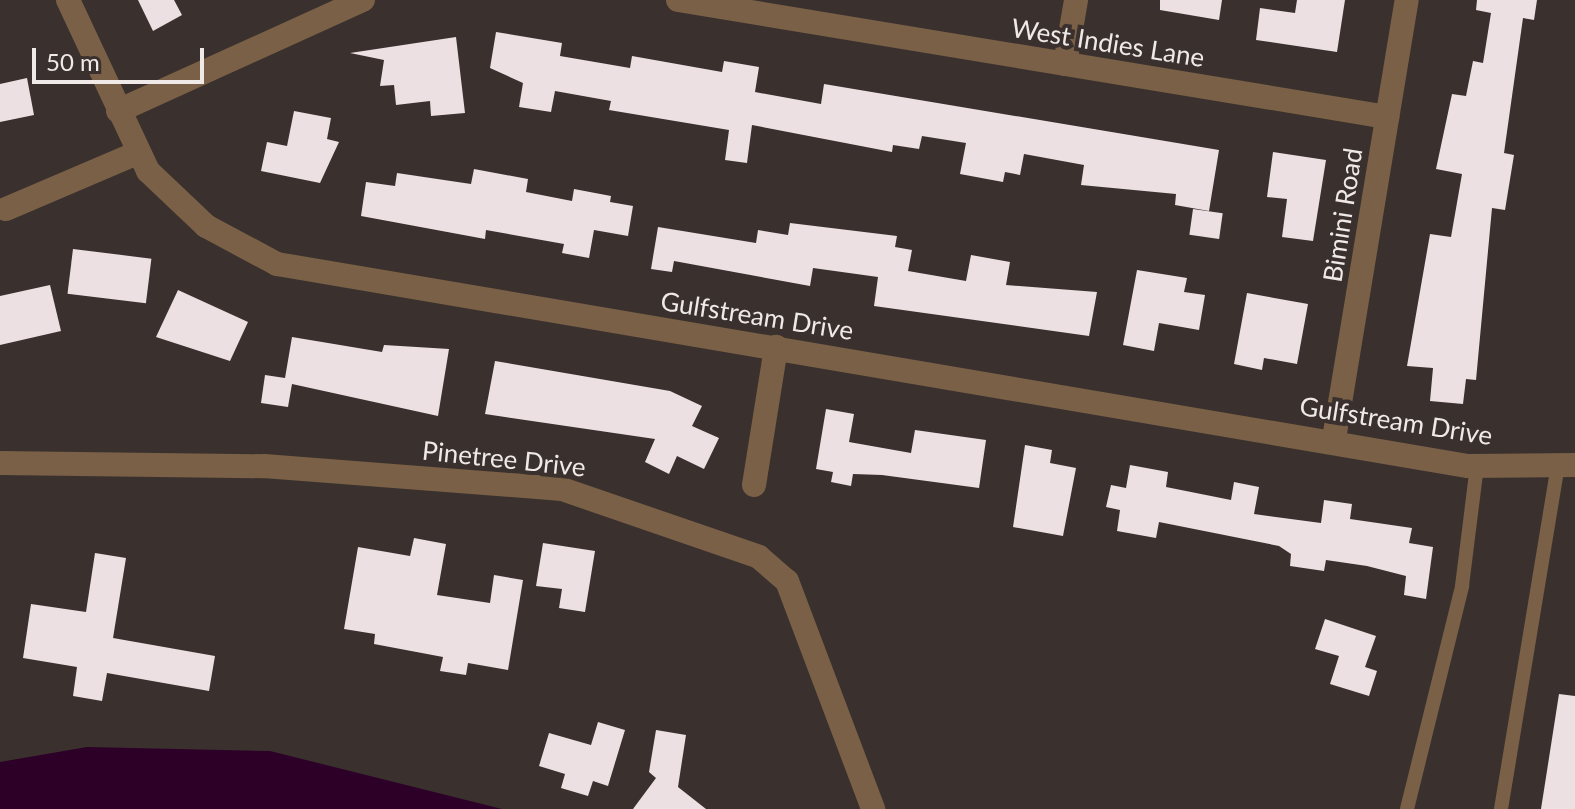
<!DOCTYPE html>
<style>
body{margin:0}
#map{position:relative;width:1575px;height:809px;overflow:hidden;background:#3a312e;font-family:Lato,sans-serif}
div>[style]{position:absolute}
[style*='--x']{left:calc(var(--x)*1px);top:calc(var(--y)*1px);width:calc(var(--w)*1px);rotate:calc(var(--a)*1deg)}
.water>*{inset:0;background:#2d0027}
.building>*{inset:0;background:#ede0e3;transform-origin:0 0}
.lane>*{height:14px;margin:-7px;padding:0 7px;transform-origin:7px;border-radius:7px;background:#7a6046}
.street>*{height:24px;margin:-12px;padding:0 12px;transform-origin:12px;border-radius:12px;background:#7a6046}
span{translate:-50% -50%;white-space:nowrap;text-align:center;line-height:1.15;-webkit-text-stroke:8px #3a312e;paint-order:stroke}
.street-label{font-size:26px;color:#efe9e7}
.scale{position:absolute;left:32px;top:48px;width:172px;height:36px;box-sizing:border-box;border:4px solid #efe9e7;border-top:0;padding-left:10px;font-size:24px;line-height:28px;white-space:nowrap;color:#efe9e7;-webkit-text-stroke:6px #3a312e;paint-order:stroke}
</style>
<div id="map">
<div class="water">
<div style="clip-path:polygon(87px 747px,270px 751px,502px 809px,0 809px,0 762px)"></div>
</div>
<div class="building">
<div style="clip-path:polygon(138px 0,174px 0,182px 15px,153px 31px)"></div>
<div style="clip-path:polygon(1160px 0,1222px 0,1219px 20px,1160px 10px)"></div>
<div style="clip-path:polygon(1297px 0,1345px 0,1337px 52px,1256px 40px,1260px 8px,1295px 13px)"></div>
<div style="clip-path:polygon(1477px 0,1537px 0,1534px 20px,1523px 18px,1504px 153px,1514px 155px,1505px 210px,1492px 208px,1476px 380px,1466px 379px,1463px 404px,1430px 401px,1433px 368px,1407px 366px,1430px 234px,1451px 237px,1462px 174px,1436px 169px,1452px 94px,1466px 96px,1473px 61px,1483px 63px,1491px 13px,1476px 10px)"></div>
<div style="clip-path:polygon(496px 32px,562px 43px,560px 56px,630px 68px,632px 56px,722px 72px,724px 61px,759px 67px,755px 92px,821px 104px,824px 84px,1219px 150px,1209px 211px,1175px 205px,1176px 194px,1081px 185px,1084px 165px,1024px 154px,1020px 175px,1005px 172px,1003px 182px,960px 174px,966px 143px,922px 136px,919px 149px,893px 145px,892px 152px,752px 125px,747px 163px,725px 160px,729px 130px,609px 110px,611px 101px,555px 91px,551px 112px,519px 107px,523px 83px,490px 68px)"></div>
<div style="clip-path:polygon(456px 37px,465px 113px,431px 116px,430px 101px,396px 105px,394px 85px,380px 86px,384px 60px,350px 53px)"></div>
<div style="clip-path:polygon(27px 78px,34px 115px,0 122px,0 84px)"></div>
<div style="clip-path:polygon(294px 111px,331px 118px,327px 139px,339px 142px,320px 183px,261px 171px,267px 142px,287px 146px)"></div>
<div style="clip-path:polygon(1273px 152px,1326px 160px,1313px 241px,1282px 237px,1287px 199px,1267px 197px)"></div>
<div style="clip-path:polygon(474px 169px,528px 179px,526px 192px,572px 201px,574px 189px,611px 196px,610px 202px,633px 206px,628px 236px,594px 230px,589px 258px,562px 253px,564px 244px,486px 230px,485px 239px,361px 216px,366px 182px,395px 186px,397px 173px,471px 184px)"></div>
<div style="left:1193px;top:209px;width:30px;height:26px;rotate:8deg"></div>
<div style="clip-path:polygon(790px 223px,897px 236px,895px 247px,912px 250px,908px 271px,966px 281px,971px 255px,1010px 262px,1006px 285px,1097px 292px,1089px 336px,874px 306px,878px 277px,813px 268px,810px 286px,674px 261px,672px 272px,651px 269px,658px 227px,756px 243px,758px 230px,788px 235px)"></div>
<div style="left:73px;top:249px;width:79px;height:45px;rotate:7deg"></div>
<div style="clip-path:polygon(1137px 270px,1187px 278px,1184px 292px,1205px 295px,1199px 330px,1159px 323px,1154px 351px,1123px 345px)"></div>
<div style="clip-path:polygon(50px 285px,61px 331px,0 345px,0 296px)"></div>
<div style="clip-path:polygon(178px 290px,248px 322px,230px 361px,156px 337px)"></div>
<div style="clip-path:polygon(1247px 293px,1308px 304px,1297px 364px,1264px 358px,1262px 370px,1234px 364px)"></div>
<div style="clip-path:polygon(292px 337px,382px 352px,384px 345px,449px 349px,438px 416px,292px 384px,288px 407px,261px 403px,265px 375px,285px 378px)"></div>
<div style="clip-path:polygon(495px 361px,670px 391px,702px 406px,692px 426px,719px 438px,704px 469px,677px 456px,669px 474px,645px 462px,655px 439px,485px 414px)"></div>
<div style="clip-path:polygon(826px 409px,854px 414px,849px 442px,911px 453px,915px 430px,986px 440px,979px 488px,882px 475px,853px 474px,851px 486px,831px 482px,833px 472px,816px 469px)"></div>
<div style="clip-path:polygon(1025px 445px,1052px 450px,1050px 463px,1076px 468px,1063px 536px,1013px 527px)"></div>
<div style="clip-path:polygon(1130px 465px,1168px 472px,1166px 487px,1231px 500px,1234px 482px,1259px 487px,1254px 514px,1321px 523px,1324px 500px,1352px 504px,1350px 519px,1412px 528px,1409px 543px,1433px 547px,1426px 599px,1404px 595px,1406px 576px,1367px 566px,1326px 560px,1324px 571px,1290px 566px,1291px 554px,1279px 546px,1159px 522px,1156px 538px,1117px 531px,1120px 510px,1106px 507px,1111px 485px,1126px 488px)"></div>
<div style="clip-path:polygon(414px 538px,446px 544px,437px 595px,490px 603px,494px 575px,523px 580px,508px 670px,468px 663px,466px 675px,440px 671px,443px 657px,374px 644px,375px 634px,344px 629px,358px 547px,410px 556px)"></div>
<div style="clip-path:polygon(543px 543px,595px 551px,585px 612px,559px 608px,562px 589px,536px 586px)"></div>
<div style="clip-path:polygon(95px 553px,126px 558px,113px 638px,215px 656px,209px 691px,107px 673px,102px 701px,73px 696px,77px 667px,23px 658px,31px 604px,86px 612px)"></div>
<div style="clip-path:polygon(1325px 619px,1376px 636px,1365px 667px,1377px 671px,1369px 696px,1330px 684px,1339px 656px,1315px 649px)"></div>
<div style="clip-path:polygon(1559px 694px,1575px 696px,1575px 809px,1541px 809px)"></div>
<div style="clip-path:polygon(598px 722px,625px 730px,608px 786px,593px 781px,588px 796px,561px 788px,565px 774px,539px 766px,549px 733px,591px 745px)"></div>
<div style="clip-path:polygon(656px 730px,686px 735px,678px 787px,706px 809px,633px 809px,656px 778px,649px 772px)"></div>
</div>
<div class="lane">
<div style="--x:1407;--y:809;--w:230;--a:-76.1"></div>
<div style="--x:1462;--y:586;--w:121;--a:-82.9"></div>
<div style="--x:1501;--y:809;--w:348;--a:-80.6"></div>
</div>
<div class="street">
<div style="--x:68;--y:0;--w:189;--a:64.9"></div>
<div style="--x:148;--y:171;--w:80;--a:43.5"></div>
<div style="--x:206;--y:226;--w:81;--a:28.2"></div>
<div style="--x:277;--y:264;--w:1208;--a:9.63"></div>
<div style="--x:1468;--y:466;--w:107;--a:-0.5"></div>
<div style="--x:678;--y:0;--w:719;--a:9.37"></div>
<div style="--x:1065;--y:64;--w:65;--a:-80.2"></div>
<div style="--x:118;--y:111;--w:269;--a:-24.4"></div>
<div style="--x:6;--y:209;--w:140;--a:-23.1"></div>
<div style="--x:1334;--y:439;--w:445;--a:-80.6"></div>
<div style="--x:0;--y:463;--w:264;--a:0.7"></div>
<div style="--x:264;--y:466;--w:299;--a:4.4"></div>
<div style="--x:562;--y:489;--w:208;--a:19"></div>
<div style="--x:759;--y:557;--w:37;--a:41"></div>
<div style="--x:787;--y:581;--w:244;--a:69.3"></div>
<div style="--x:754;--y:485;--w:140;--a:-80.9"></div>
</div>
<div class="street-label">
<span style="left:1108px;top:43px;rotate:9deg">West Indies Lane</span>
<span style="left:1343px;top:215px;rotate:-81deg">Bimini Road</span>
<span style="left:757px;top:316px;rotate:9deg">Gulfstream Drive</span>
<span style="left:1396px;top:421px;rotate:9deg">Gulfstream Drive</span>
<span style="left:504px;top:459px;rotate:6deg">Pinetree Drive</span>
</div>
<div class="scale">50 m</div>
</div>
